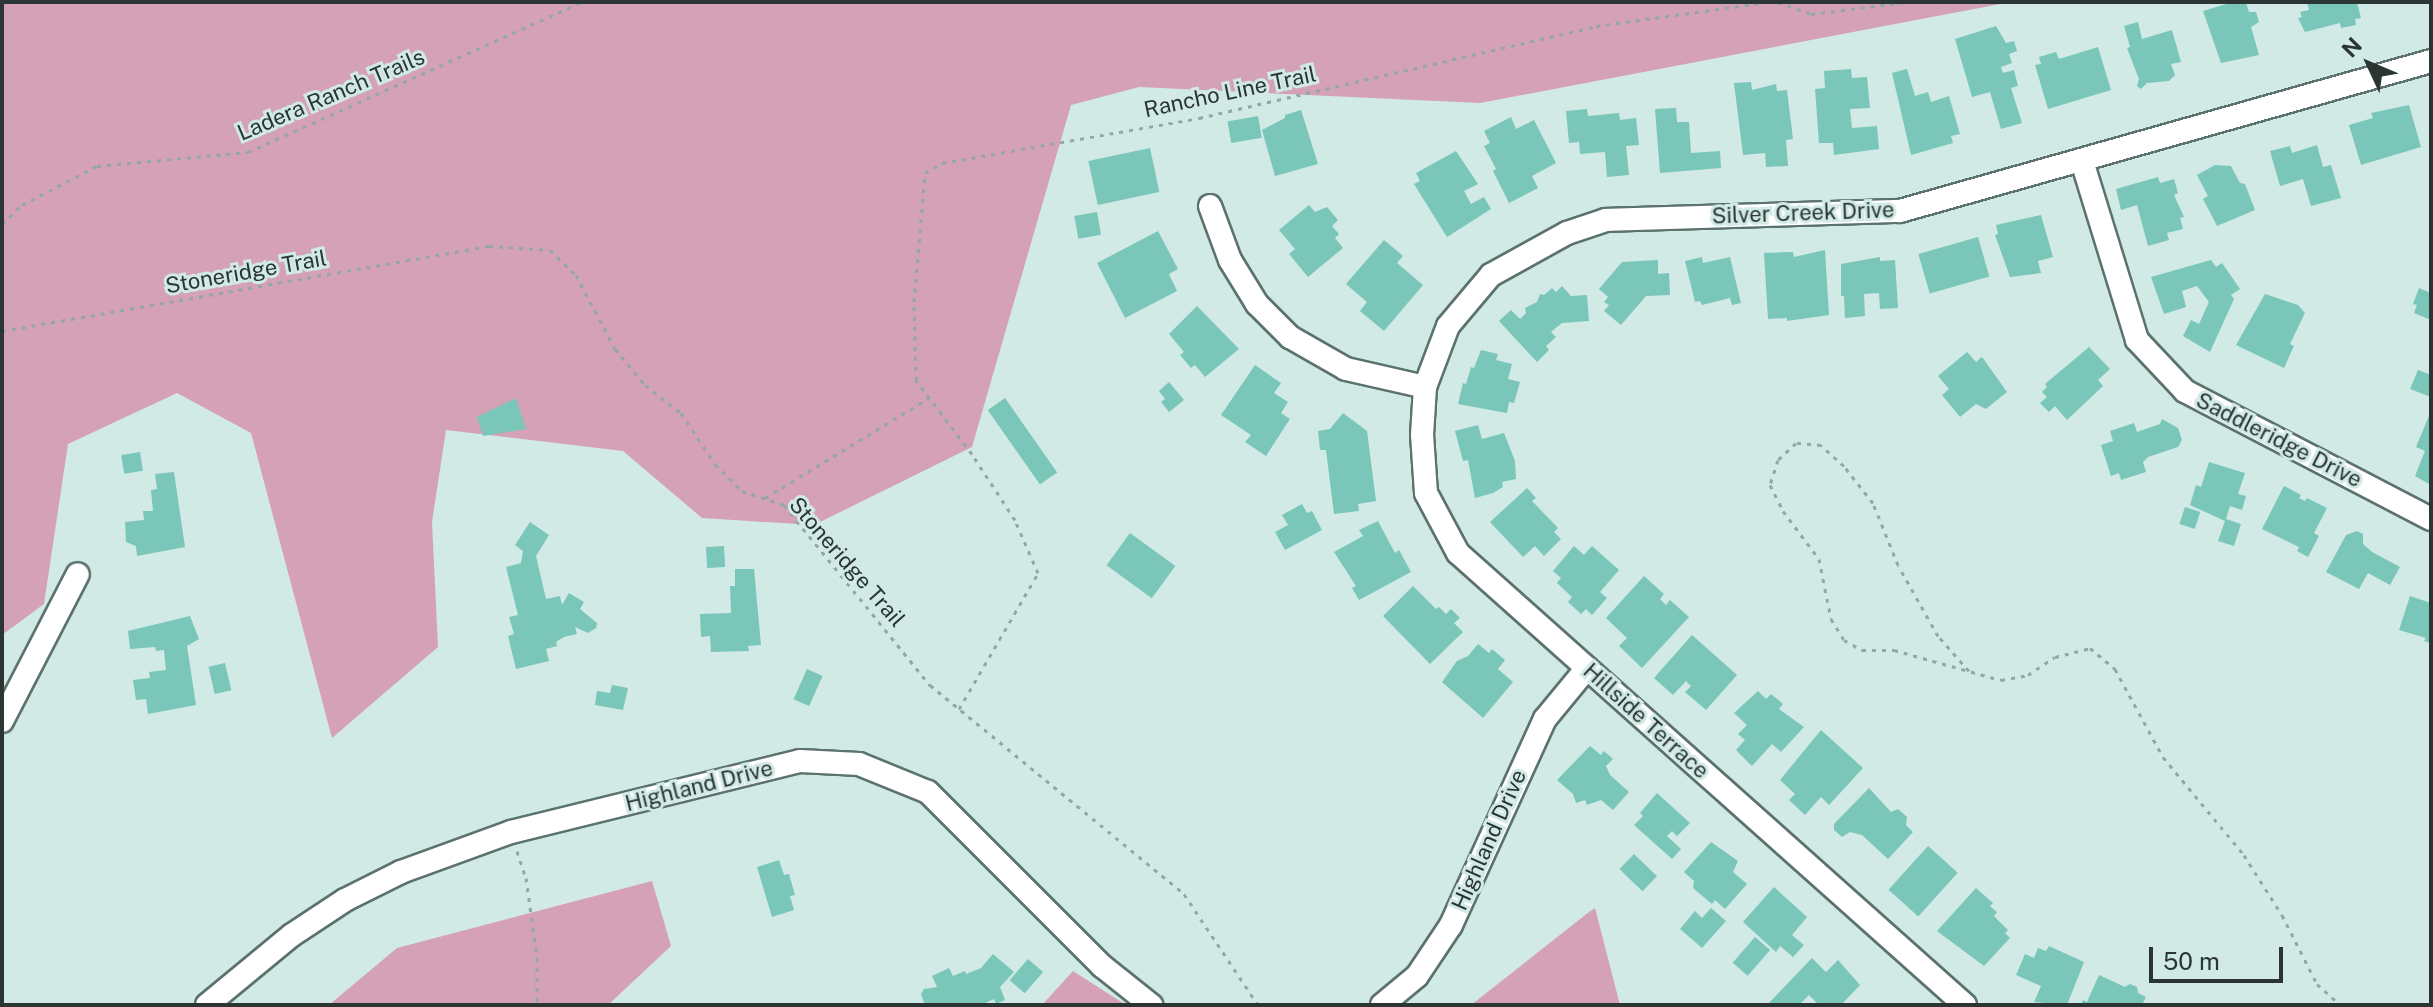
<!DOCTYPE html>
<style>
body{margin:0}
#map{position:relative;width:2433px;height:1007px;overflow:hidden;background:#d1eae5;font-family:"Public Sans",sans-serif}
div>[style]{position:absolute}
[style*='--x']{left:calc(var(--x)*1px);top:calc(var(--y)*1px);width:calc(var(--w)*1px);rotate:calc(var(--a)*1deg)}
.green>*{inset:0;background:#d5a1b6}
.building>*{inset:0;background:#7ac6b8;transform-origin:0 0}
.path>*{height:3px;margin-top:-1.5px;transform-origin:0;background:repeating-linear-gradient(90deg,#94a7a3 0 4px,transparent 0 10px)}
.roads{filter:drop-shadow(2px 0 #5c726e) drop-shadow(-2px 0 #5c726e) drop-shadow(0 2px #5c726e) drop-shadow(0 -2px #5c726e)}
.minor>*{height:22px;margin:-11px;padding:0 11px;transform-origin:11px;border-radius:11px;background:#fff}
span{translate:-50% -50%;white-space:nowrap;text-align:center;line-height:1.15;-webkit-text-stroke:6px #d1eae5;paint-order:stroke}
.street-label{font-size:22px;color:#2b3533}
.frame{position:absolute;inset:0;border:4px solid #2b3533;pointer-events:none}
.north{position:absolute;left:2329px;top:24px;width:80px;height:80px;-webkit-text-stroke:6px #d1eae5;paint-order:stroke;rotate:314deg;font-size:22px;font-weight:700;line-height:32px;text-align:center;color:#2b3533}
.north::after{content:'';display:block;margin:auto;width:28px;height:36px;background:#2b3533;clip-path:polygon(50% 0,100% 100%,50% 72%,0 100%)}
.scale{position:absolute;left:2149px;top:947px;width:134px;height:36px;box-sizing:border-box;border:4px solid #2b3533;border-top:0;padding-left:10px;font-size:24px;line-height:28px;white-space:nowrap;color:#2b3533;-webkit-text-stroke:6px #d1eae5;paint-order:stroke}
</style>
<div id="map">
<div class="green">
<div style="clip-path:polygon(2px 2px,2011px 2px,1480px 103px,1139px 87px,1071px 105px,972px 447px,814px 525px,702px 518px,623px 451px,446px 430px,432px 522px,438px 647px,332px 738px,251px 433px,177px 393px,68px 444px,44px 604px,2px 635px)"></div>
<div style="clip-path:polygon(652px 881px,671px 946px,608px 1005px,329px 1005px,397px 948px)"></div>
<div style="clip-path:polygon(1595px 908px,1620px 1005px,1471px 1005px,1589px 912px)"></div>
<div style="clip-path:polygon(1073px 971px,1126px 1005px,1042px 1005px)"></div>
</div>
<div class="building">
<div style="clip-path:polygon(2233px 2px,2246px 2px,2249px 12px,2256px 12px,2259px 22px,2251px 27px,2259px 55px,2221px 63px,2203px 11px)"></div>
<div style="clip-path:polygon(2307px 2px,2357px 2px,2361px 18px,2355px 19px,2356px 25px,2341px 28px,2340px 23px,2305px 32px,2298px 18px,2302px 17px,2300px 12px,2309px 10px)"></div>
<div style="clip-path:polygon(2138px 22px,2142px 39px,2172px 30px,2181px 62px,2171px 64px,2175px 75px,2169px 81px,2147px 83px,2141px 89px,2137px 86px,2139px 79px,2127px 48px,2130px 47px,2124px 26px)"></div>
<div style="clip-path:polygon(1996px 26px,2006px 43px,2014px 41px,2017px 51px,2009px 54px,2012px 63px,2001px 67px,2003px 73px,2014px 70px,2018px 86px,2011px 88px,2022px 123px,2001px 129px,1990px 92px,1972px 97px,1955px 39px)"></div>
<div style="clip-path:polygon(2098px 47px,2111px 90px,2048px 109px,2035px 65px,2041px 64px,2039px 57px,2056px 52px,2059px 59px)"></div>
<div style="clip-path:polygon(1851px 69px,1852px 78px,1867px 77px,1870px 108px,1850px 109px,1852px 128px,1877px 126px,1879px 149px,1834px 155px,1833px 143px,1819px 143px,1815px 89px,1825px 88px,1824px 71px)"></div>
<div style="clip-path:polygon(1907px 69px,1915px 96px,1928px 92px,1931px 102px,1949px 96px,1960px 134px,1951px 136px,1953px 143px,1911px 155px,1892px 73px)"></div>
<div style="clip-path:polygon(1751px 82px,1752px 90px,1776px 84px,1777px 91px,1787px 90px,1793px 139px,1786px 140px,1788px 166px,1766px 167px,1765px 153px,1743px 155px,1734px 83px)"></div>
<div style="clip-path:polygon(2409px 105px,2421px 147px,2361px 165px,2349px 125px,2373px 118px,2371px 113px)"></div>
<div style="clip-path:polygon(1676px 108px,1677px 122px,1689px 122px,1691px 153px,1720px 151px,1721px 168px,1660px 173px,1655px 109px)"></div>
<div style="clip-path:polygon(1587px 109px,1588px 116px,1619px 113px,1620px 120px,1636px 118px,1639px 145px,1626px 146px,1629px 175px,1607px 177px,1605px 152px,1580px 154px,1579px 142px,1569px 143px,1566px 111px)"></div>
<div style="clip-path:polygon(1301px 110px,1318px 164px,1275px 176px,1262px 130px,1285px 118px,1285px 115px)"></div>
<div style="left:1258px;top:116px;width:22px;height:31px;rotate:80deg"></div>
<div style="clip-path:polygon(1511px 117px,1516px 129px,1534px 120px,1556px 163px,1532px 176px,1538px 188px,1509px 203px,1493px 171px,1496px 169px,1484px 146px,1490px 143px,1484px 131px)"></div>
<div style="clip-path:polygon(2317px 145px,2323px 167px,2331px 165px,2341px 198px,2311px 206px,2303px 179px,2280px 186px,2270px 151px,2290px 146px,2292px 153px)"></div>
<div style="left:1150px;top:148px;width:45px;height:63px;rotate:78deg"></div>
<div style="clip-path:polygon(1456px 151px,1478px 184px,1464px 191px,1471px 204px,1484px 197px,1491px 209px,1447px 237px,1414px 184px,1420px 181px,1416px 173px)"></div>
<div style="clip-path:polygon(2215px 165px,2231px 166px,2240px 183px,2245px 184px,2255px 210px,2217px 226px,2203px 199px,2208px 196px,2197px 175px)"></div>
<div style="clip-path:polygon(2158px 177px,2160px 183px,2174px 179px,2178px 193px,2174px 195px,2184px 217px,2180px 218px,2183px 229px,2167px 233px,2169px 240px,2148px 246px,2137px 205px,2121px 210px,2116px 189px)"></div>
<div style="clip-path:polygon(1309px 205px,1315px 212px,1327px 207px,1338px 220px,1332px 226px,1339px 234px,1335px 238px,1343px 248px,1308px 277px,1289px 254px,1295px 249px,1279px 230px)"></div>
<div style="left:1097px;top:212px;width:23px;height:23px;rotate:80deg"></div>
<div style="clip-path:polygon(2041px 215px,2053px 257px,2038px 261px,2041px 273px,2010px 277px,1995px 235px,1998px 234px,1996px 225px)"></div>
<div style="clip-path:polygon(1158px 231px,1178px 269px,1169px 274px,1177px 291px,1125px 318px,1097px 263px)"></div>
<div style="left:1978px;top:237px;width:41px;height:62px;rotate:74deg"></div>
<div style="clip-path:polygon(1384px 240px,1403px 256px,1397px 263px,1423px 285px,1384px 331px,1360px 311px,1367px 302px,1346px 284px)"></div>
<div style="clip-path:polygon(1825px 250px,1829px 315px,1787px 321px,1787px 318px,1768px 319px,1764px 253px,1793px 252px,1794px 257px)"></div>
<div style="clip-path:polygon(1702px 257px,1703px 263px,1730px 257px,1741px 303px,1732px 305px,1730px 298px,1702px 305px,1700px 301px,1695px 302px,1685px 261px)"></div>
<div style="clip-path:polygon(1880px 257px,1880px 261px,1895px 260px,1898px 308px,1880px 309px,1879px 293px,1864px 294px,1865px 316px,1845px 318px,1844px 296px,1841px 296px,1841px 264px)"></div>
<div style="clip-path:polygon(1658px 260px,1658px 274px,1669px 273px,1670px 295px,1646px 296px,1621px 325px,1604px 311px,1609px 305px,1604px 302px,1608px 297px,1599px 289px,1622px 262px)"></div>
<div style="clip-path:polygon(2211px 260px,2216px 267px,2222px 263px,2240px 289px,2231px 295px,2234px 299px,2210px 352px,2183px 336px,2191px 320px,2199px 324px,2209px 302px,2197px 286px,2182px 291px,2186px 307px,2164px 314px,2151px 277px)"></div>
<div style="clip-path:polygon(1562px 286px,1571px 296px,1587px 295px,1589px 321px,1562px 323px,1551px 332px,1556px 337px,1546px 346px,1549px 350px,1537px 362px,1499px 321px,1511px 310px,1520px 319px,1526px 313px,1525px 308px,1537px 302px,1540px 294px,1544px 295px,1552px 288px,1556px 292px)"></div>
<div style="clip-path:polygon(2419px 288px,2431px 293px,2431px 320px,2414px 313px,2417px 305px,2413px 304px)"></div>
<div style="clip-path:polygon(2265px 294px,2298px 305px,2305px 313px,2290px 344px,2294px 346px,2284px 368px,2236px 345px)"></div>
<div style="clip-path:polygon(1197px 306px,1239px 349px,1205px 377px,1195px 365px,1191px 368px,1180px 355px,1184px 352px,1169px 334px)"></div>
<div style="clip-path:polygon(2089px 347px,2110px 369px,2098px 380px,2103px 386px,2067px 420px,2055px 406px,2049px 412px,2040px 403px,2047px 397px,2042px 392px,2047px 387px,2045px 384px)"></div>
<div style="clip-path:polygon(1481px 350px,1498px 354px,1496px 360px,1512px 364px,1508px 379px,1520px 382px,1514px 403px,1509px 402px,1507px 413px,1458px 404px,1463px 383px,1466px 384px,1471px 367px,1474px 368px)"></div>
<div style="clip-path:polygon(1967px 352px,1976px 362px,1982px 357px,2007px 392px,1986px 409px,1976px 404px,1960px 417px,1942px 395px,1949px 389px,1938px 376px)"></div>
<div style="clip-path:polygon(1255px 365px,1281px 383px,1274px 393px,1288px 402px,1281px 413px,1290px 419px,1266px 456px,1245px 442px,1251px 435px,1221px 415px)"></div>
<div style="clip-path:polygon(2418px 370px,2431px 375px,2431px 397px,2410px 389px)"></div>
<div style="clip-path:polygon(1169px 382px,1184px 400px,1169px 412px,1161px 402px,1165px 399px,1159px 391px)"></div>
<div style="clip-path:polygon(516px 398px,526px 429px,483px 436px,477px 417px)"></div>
<div style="left:1005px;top:398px;width:91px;height:21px;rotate:55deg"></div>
<div style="clip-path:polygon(2431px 411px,2431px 485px,2415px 476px,2425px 451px,2416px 447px)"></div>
<div style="clip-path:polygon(1343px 413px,1367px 431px,1376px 501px,1358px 504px,1359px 511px,1334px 514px,1326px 450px,1320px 450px,1318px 431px,1330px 429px)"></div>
<div style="clip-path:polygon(2162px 419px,2178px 428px,2182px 440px,2178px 447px,2148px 457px,2143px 462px,2146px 472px,2121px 480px,2119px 473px,2111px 476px,2101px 445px,2113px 441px,2110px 431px,2134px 423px,2137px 432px,2160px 424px)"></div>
<div style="clip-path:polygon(1478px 425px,1482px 439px,1504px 433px,1515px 461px,1516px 479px,1502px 482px,1503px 487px,1493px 493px,1475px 498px,1468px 460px,1463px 461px,1455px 431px)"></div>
<div style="left:140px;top:452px;width:19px;height:19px;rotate:81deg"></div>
<div style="clip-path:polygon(2209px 462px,2245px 473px,2238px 494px,2246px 496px,2242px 510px,2230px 506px,2226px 519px,2241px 524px,2234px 546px,2218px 541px,2225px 521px,2190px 505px,2196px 485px,2201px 487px)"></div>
<div style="clip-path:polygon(174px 472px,185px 547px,137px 556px,136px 546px,126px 542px,125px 522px,144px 520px,143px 511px,153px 511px,151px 490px,157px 489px,155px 474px)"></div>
<div style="clip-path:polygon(2284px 486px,2301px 495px,2299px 498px,2305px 501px,2307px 498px,2327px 508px,2314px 533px,2319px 536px,2308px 557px,2297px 551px,2299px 547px,2262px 529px)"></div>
<div style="clip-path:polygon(1527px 488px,1536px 498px,1532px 501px,1558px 528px,1554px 532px,1561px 539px,1544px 556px,1535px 546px,1523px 557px,1490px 522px)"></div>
<div style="clip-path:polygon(1302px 504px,1307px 513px,1312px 511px,1322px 530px,1285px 550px,1275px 532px,1288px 525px,1282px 515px)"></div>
<div style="left:2185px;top:507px;width:16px;height:18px;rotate:18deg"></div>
<div style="clip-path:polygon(1378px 521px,1395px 553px,1399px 550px,1411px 572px,1359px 600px,1352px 588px,1356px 586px,1334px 552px,1363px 536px,1359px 530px)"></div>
<div style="clip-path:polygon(530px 522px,549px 535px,536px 556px,546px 599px,560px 596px,562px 605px,569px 593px,584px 602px,580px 609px,597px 623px,596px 628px,588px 633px,575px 627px,577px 634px,564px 637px,556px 642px,557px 646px,546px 649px,549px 661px,516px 669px,508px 636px,514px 634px,509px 617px,518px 615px,506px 567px,521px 563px,523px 551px,515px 545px)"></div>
<div style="clip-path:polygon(2357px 531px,2363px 534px,2363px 544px,2372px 552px,2400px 567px,2390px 585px,2368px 573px,2359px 589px,2326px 572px,2346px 535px)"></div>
<div style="left:1130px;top:533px;width:56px;height:40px;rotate:36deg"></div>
<div style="left:724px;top:546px;width:21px;height:18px;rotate:87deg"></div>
<div style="clip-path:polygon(1574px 546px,1584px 555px,1592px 546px,1619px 570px,1600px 592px,1607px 598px,1592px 615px,1586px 609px,1581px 614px,1568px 602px,1572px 597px,1557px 583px,1561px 578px,1553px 571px)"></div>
<div style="clip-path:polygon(735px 569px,754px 569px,761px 645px,748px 646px,749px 651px,711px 652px,710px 636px,701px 637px,700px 614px,731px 613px,730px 586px,735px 586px)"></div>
<div style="clip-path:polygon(1644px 576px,1664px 594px,1660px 599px,1666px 605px,1670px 600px,1689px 617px,1642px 668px,1619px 646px,1627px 638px,1606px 618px)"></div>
<div style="clip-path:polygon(1413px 586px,1436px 609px,1439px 607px,1446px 614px,1451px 609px,1460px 618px,1454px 623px,1463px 632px,1430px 664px,1383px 616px)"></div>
<div style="clip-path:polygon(2410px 596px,2431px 603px,2431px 643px,2424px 641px,2426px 638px,2399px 630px)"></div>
<div style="clip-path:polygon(190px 616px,199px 639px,187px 646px,196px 705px,148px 714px,146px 699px,136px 700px,133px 680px,150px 678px,149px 672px,166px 670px,164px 650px,156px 651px,155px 647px,130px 649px,128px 631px)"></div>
<div style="clip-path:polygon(1692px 635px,1737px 675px,1706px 710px,1685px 692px,1691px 686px,1686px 681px,1673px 695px,1654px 678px)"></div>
<div style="clip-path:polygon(1478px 644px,1489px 653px,1492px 649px,1505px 660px,1498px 669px,1513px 682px,1483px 718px,1442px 682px,1457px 661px,1468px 656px)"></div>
<div style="left:225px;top:663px;width:28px;height:17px;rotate:77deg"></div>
<div style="left:807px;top:669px;width:17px;height:33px;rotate:24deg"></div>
<div style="clip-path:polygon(612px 685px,628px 688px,623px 710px,595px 705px,597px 691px,610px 693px)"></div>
<div style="clip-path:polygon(1758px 691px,1766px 699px,1771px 694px,1783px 704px,1779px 709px,1804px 727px,1781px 752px,1772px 744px,1752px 766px,1736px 750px,1745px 740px,1738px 734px,1747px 725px,1734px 713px)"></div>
<div style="clip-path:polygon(1821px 730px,1863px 768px,1829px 805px,1821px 797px,1805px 815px,1789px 800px,1795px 794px,1780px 780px)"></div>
<div style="clip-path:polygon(1590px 746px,1601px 755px,1604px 751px,1613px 759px,1606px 766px,1610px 775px,1629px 792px,1613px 810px,1601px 800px,1587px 805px,1585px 800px,1576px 803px,1573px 794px,1557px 780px)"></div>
<div style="clip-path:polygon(1869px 788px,1891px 812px,1898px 809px,1907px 817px,1906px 825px,1913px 832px,1888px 859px,1862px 835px,1850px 832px,1842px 837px,1834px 830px,1834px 824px)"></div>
<div style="clip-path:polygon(1657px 793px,1690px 823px,1677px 836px,1672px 831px,1667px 836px,1681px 849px,1672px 859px,1634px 825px,1643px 816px,1640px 813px)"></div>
<div style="clip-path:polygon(1711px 842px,1738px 861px,1733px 872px,1747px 884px,1725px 909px,1715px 900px,1712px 904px,1693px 888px,1694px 881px,1684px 872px)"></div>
<div style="left:1928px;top:846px;width:40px;height:59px;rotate:42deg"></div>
<div style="left:1634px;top:854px;width:32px;height:21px;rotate:44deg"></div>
<div style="clip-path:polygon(779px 860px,784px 875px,789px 874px,795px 895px,790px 896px,794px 910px,772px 917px,757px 867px)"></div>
<div style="clip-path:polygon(1774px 887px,1807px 917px,1792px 935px,1804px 945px,1793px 957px,1780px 946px,1776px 952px,1743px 922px)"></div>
<div style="clip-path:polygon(1976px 888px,1993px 903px,1990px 906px,1997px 912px,1994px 916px,2008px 930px,2005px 933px,2010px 938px,1984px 966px,1937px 931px)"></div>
<div style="clip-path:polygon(1711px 908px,1726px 921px,1702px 948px,1680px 929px,1695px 911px,1702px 918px)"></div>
<div style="left:1755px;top:937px;width:20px;height:34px;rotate:41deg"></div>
<div style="clip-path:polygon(2049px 946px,2084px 962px,2067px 1005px,2034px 1002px,2041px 986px,2016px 975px,2025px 954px,2034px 958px,2038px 948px,2046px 951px)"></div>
<div style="clip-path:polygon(993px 954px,1014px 972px,1000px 987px,1005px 1000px,996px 1004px,994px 999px,981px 1005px,925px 1005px,921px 994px,924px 989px,937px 987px,932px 976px,949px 968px,953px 976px,965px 971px,966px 974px,981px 968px)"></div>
<div style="clip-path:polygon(1812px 958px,1826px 972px,1838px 960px,1860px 985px,1841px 1005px,1819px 1005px,1809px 995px,1799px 1005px,1767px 1005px)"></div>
<div style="left:1028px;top:959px;width:20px;height:28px;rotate:41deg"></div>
<div style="clip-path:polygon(2099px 975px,2125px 987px,2130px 984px,2137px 987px,2138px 993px,2146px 997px,2142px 1005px,2081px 1005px,2083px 1000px,2087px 1002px)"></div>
</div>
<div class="path">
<div style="--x:1778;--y:2;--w:35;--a:20"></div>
<div style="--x:1811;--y:14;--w:96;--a:-7.2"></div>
<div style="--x:2;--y:224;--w:28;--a:-44"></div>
<div style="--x:22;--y:205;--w:85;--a:-27.5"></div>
<div style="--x:97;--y:166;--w:152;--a:-5.3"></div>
<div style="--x:248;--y:152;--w:365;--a:-24.2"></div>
<div style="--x:2;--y:331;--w:494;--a:-9.9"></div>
<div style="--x:489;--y:246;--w:61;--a:3.8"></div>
<div style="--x:550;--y:250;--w:36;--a:44"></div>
<div style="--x:576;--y:275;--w:84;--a:62.2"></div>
<div style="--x:615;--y:349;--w:47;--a:50.2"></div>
<div style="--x:645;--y:385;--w:46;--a:37.9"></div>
<div style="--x:681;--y:413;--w:61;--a:56.3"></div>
<div style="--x:715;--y:464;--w:38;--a:45"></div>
<div style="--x:742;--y:491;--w:44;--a:18.4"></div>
<div style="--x:784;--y:505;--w:232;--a:51"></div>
<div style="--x:930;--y:685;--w:329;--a:39.4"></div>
<div style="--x:1184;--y:894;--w:133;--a:56.3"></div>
<div style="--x:765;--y:498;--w:192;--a:-31.4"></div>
<div style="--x:1969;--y:671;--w:47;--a:-131.5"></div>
<div style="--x:1938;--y:636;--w:81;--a:-119.4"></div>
<div style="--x:1898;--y:565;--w:67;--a:-112"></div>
<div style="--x:1873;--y:503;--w:47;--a:-128.1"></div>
<div style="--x:1844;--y:466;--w:31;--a:-138"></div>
<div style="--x:1821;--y:445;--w:25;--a:-175"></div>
<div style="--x:1796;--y:443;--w:25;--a:137"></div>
<div style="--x:1778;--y:460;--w:26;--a:108"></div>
<div style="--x:1770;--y:485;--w:29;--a:63"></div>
<div style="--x:1783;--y:511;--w:60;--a:53.1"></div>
<div style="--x:1819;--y:559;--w:61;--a:78.7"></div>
<div style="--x:1831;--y:619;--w:25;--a:58"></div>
<div style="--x:1844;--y:640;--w:21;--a:29"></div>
<div style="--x:1862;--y:650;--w:32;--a:0"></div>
<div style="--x:1894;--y:650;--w:111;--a:15.7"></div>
<div style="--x:2001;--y:680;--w:27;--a:-10"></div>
<div style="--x:2028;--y:675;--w:32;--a:-34"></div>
<div style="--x:2055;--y:657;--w:36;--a:-14"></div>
<div style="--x:2090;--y:648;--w:33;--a:40"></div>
<div style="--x:2115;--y:669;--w:100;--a:61.4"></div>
<div style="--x:2163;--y:757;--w:127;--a:50.4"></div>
<div style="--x:2244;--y:855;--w:71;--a:57.7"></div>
<div style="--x:2282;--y:915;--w:77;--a:63.1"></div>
<div style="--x:2317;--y:984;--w:31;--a:42"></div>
<div style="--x:959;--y:709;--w:157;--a:-59.8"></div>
<div style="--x:1038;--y:573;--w:58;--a:-113.5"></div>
<div style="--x:1015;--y:520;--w:79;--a:-123.1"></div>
<div style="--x:972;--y:454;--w:93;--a:-127.1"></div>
<div style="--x:916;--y:380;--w:78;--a:-91.5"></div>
<div style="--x:914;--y:302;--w:129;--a:-85.1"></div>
<div style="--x:925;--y:173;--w:20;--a:-30"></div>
<div style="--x:942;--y:163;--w:261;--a:-9.9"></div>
<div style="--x:1199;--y:118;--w:408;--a:-13"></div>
<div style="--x:1596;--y:26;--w:174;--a:-7.9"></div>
<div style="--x:517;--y:851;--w:28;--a:72"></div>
<div style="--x:526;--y:878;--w:80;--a:82.1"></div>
<div style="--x:537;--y:957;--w:48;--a:90"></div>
</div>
<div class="roads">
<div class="minor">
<div style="--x:2082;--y:161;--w:187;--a:72.9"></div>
<div style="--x:2137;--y:340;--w:70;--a:46.7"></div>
<div style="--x:2185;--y:391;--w:277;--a:27.5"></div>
<div style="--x:1210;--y:206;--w:58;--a:69.7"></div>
<div style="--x:1230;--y:260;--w:52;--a:58.5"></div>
<div style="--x:1257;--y:304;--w:47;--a:45"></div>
<div style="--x:1290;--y:337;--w:64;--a:29.7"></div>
<div style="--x:1346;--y:369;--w:81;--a:12.8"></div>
<div style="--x:2;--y:721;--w:165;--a:-62.7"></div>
<div style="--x:207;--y:1005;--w:110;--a:-39.5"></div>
<div style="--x:292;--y:935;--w:64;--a:-33.4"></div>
<div style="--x:345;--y:900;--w:63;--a:-26.6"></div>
<div style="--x:401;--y:872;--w:117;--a:-20"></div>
<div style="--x:511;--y:832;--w:298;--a:-13.8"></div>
<div style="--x:800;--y:761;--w:59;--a:2.9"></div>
<div style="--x:859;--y:764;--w:74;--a:22.1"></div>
<div style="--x:928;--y:792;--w:246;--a:45"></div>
<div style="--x:1102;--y:966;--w:63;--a:38.5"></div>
<div style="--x:1382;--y:1005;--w:45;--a:-39.6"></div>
<div style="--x:1417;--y:976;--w:61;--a:-56.3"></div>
<div style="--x:1451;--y:925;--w:226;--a:-65.5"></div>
<div style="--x:1545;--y:719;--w:66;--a:-50.5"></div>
<div style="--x:1965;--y:1005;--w:679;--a:-138.28"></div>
<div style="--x:1458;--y:553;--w:68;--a:-118.1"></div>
<div style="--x:1426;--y:493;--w:58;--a:-93.9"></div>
<div style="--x:1422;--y:435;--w:48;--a:-86.4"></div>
<div style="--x:1425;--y:387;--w:65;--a:-69.3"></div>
<div style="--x:1448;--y:326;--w:67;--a:-49.9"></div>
<div style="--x:1491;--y:275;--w:87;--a:-28.9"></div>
<div style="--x:1567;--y:233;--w:41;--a:-18.4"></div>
<div style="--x:1606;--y:220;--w:294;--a:-1.8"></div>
<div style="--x:1900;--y:211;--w:552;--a:-15.77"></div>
</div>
</div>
<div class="street-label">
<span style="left:1230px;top:92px;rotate:-12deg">Rancho Line Trail</span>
<span style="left:331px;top:95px;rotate:-23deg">Ladera Ranch Trails</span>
<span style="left:1803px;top:213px;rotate:-2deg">Silver Creek Drive</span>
<span style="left:246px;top:272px;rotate:-10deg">Stoneridge Trail</span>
<span style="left:2279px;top:440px;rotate:27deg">Saddleridge Drive</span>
<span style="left:847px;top:562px;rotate:49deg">Stoneridge Trail</span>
<span style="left:1646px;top:721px;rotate:42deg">Hillside Terrace</span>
<span style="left:699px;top:786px;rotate:-14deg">Highland Drive</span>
<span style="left:1489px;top:840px;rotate:-66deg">Highland Drive</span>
</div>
<div class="frame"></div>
<div class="north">N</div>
<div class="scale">50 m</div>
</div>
